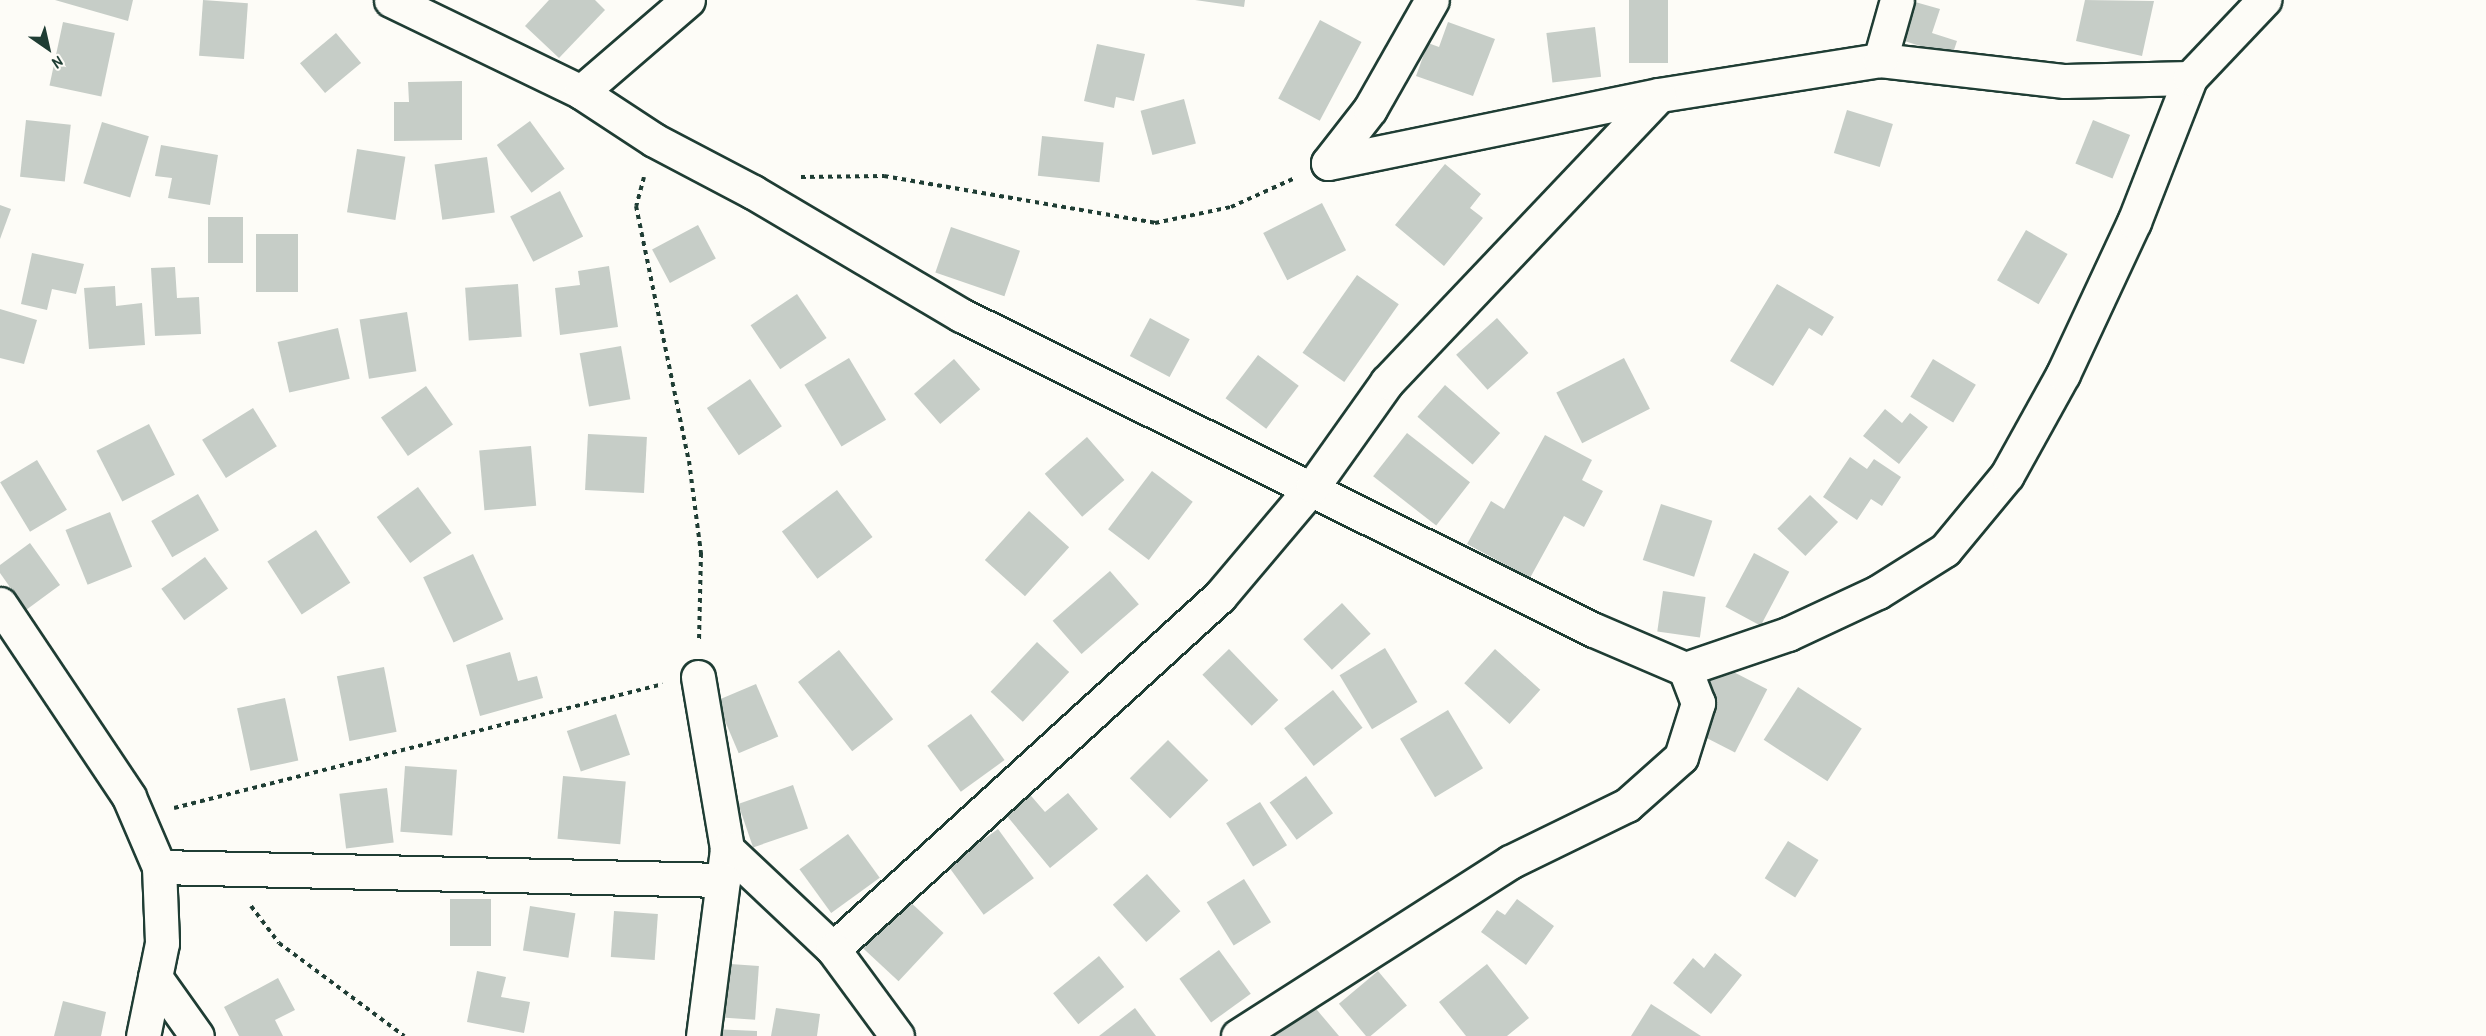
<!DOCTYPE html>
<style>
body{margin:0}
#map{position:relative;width:2486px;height:1036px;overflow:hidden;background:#fdfcf7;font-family:"Patrick Hand",sans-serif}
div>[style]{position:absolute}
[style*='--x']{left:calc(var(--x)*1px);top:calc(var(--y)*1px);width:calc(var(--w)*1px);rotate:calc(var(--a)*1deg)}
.building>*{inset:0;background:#c6cdc7;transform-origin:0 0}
.path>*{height:4px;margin-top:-2px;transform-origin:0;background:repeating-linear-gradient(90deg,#1f3d34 0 4.5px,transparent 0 9px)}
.roads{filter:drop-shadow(2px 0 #1f3d34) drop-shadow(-2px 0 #1f3d34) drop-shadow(0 2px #1f3d34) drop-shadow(0 -2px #1f3d34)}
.minor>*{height:33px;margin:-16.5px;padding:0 16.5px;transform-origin:16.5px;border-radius:16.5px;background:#fdfcf7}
span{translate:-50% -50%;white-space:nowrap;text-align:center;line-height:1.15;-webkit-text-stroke:4.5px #fdfcf7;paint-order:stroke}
.north{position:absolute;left:18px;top:18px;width:60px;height:60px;-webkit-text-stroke:4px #fdfcf7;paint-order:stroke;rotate:146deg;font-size:16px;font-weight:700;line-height:24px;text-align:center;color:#1f3d34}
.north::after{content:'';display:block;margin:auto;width:21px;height:27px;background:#1f3d34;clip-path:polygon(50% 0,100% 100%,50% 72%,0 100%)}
</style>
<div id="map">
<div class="building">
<div style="clip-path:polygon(55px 0,133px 0,128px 21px)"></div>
<div style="left:203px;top:0;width:45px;height:56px;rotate:4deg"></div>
<div style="clip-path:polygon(549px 0,595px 0,605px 10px,559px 58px,525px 26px)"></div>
<div style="clip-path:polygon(1195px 0,1245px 0,1244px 7px)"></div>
<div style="left:1629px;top:0;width:39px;height:63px"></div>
<div style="clip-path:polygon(1908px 0,1940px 9px,1932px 33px,1957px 41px,1952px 56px,1895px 38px)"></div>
<div style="clip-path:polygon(2085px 0,2154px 1px,2142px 56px,2076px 41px)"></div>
<div style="left:1320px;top:20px;width:47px;height:89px;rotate:28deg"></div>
<div style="left:63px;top:22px;width:53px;height:65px;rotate:12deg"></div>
<div style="clip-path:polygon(1448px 22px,1495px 39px,1473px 96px,1416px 76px,1428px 43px,1439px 47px)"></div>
<div style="left:1595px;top:27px;width:50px;height:49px;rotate:83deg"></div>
<div style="left:336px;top:33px;width:39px;height:47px;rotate:50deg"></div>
<div style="clip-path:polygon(1097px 44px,1145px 54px,1134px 101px,1116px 97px,1114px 108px,1084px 101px)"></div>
<div style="clip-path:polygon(462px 81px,462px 140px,394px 141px,394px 102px,409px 102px,408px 82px)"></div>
<div style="left:1184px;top:99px;width:46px;height:45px;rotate:75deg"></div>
<div style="left:1847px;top:110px;width:48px;height:45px;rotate:17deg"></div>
<div style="left:26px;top:120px;width:45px;height:57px;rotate:6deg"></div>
<div style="left:2093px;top:120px;width:40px;height:47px;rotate:22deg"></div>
<div style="left:530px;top:121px;width:59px;height:41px;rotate:54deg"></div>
<div style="left:102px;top:122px;width:49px;height:64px;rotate:17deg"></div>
<div style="left:1042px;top:136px;width:62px;height:40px;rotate:6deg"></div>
<div style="clip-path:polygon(161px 145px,218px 155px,210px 205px,168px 198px,172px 178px,155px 176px)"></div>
<div style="left:357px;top:149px;width:49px;height:64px;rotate:9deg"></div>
<div style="left:487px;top:157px;width:56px;height:53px;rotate:82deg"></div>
<div style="clip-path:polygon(1445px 164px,1481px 194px,1470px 208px,1483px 218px,1444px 266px,1395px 225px)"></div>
<div style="left:560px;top:191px;width:51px;height:56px;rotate:63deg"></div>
<div style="left:1322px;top:203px;width:53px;height:66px;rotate:63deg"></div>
<div style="clip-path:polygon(0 205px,11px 209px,0 239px)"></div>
<div style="left:208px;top:217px;width:35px;height:46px"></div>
<div style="left:698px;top:225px;width:38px;height:52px;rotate:62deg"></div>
<div style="left:951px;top:227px;width:73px;height:48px;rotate:19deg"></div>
<div style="left:2026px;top:230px;width:48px;height:58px;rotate:30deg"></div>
<div style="left:256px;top:234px;width:42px;height:58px"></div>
<div style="clip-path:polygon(32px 253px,84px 264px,76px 294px,52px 289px,47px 310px,21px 304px)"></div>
<div style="clip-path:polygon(609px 266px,618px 327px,560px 335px,555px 288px,580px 285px,578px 271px)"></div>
<div style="clip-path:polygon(175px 267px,177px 298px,199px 297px,201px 334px,155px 336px,151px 268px)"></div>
<div style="left:1357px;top:275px;width:51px;height:95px;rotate:35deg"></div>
<div style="left:518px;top:284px;width:53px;height:53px;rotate:86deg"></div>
<div style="clip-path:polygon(1777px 284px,1834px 317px,1822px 336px,1809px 328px,1773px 386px,1730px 361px)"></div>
<div style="clip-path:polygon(115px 286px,116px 306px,142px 303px,145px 345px,89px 349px,84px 288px)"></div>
<div style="left:797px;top:294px;width:53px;height:56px;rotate:56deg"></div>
<div style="clip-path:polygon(0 309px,37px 320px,24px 364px,0 358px)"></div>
<div style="left:407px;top:312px;width:60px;height:48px;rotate:81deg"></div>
<div style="left:1150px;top:318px;width:45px;height:43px;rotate:28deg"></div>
<div style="left:1497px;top:318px;width:47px;height:55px;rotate:48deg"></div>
<div style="left:338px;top:328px;width:52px;height:62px;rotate:77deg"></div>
<div style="left:621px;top:346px;width:54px;height:42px;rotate:80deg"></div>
<div style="left:1258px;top:355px;width:51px;height:54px;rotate:37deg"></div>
<div style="left:849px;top:358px;width:72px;height:52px;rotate:59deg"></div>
<div style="left:1624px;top:358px;width:57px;height:76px;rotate:63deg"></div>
<div style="left:954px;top:359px;width:40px;height:53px;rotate:49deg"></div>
<div style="left:1933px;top:359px;width:50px;height:44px;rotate:31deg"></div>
<div style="left:750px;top:379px;width:57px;height:52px;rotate:56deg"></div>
<div style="left:1445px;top:385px;width:73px;height:42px;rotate:41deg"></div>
<div style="left:426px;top:386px;width:47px;height:55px;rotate:55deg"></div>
<div style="left:253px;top:408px;width:45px;height:60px;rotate:58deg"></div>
<div style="clip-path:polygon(1885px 409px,1902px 423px,1910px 413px,1928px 427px,1899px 464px,1863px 436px)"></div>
<div style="left:149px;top:424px;width:57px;height:59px;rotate:63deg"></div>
<div style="left:1407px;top:433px;width:80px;height:55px;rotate:38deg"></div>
<div style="left:588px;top:434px;width:59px;height:56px;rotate:3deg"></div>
<div style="clip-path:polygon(1545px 435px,1592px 460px,1582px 480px,1603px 491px,1584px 527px,1564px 516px,1530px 578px,1467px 544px,1491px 501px,1504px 509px)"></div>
<div style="left:1087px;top:437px;width:57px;height:56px;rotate:49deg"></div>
<div style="left:531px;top:446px;width:60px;height:52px;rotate:85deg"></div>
<div style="clip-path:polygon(1850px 457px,1867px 469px,1874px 459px,1901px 477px,1882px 506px,1871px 499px,1857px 520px,1823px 497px)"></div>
<div style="left:37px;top:460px;width:58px;height:43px;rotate:59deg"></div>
<div style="left:1152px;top:471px;width:51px;height:73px;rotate:37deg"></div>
<div style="left:418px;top:487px;width:57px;height:51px;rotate:54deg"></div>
<div style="left:837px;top:490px;width:59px;height:69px;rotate:53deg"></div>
<div style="left:198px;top:494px;width:42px;height:54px;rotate:60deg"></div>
<div style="left:1810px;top:495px;width:39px;height:47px;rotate:44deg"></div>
<div style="left:1661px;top:504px;width:54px;height:59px;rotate:18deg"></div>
<div style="left:1029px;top:511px;width:54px;height:66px;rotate:42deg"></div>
<div style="left:110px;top:512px;width:59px;height:48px;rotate:68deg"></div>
<div style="left:316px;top:530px;width:63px;height:58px;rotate:57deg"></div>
<div style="clip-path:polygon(30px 543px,60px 585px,26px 610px,0 573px,0 565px)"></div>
<div style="left:1754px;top:553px;width:40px;height:61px;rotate:28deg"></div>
<div style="left:473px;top:554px;width:72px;height:55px;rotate:65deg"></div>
<div style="left:205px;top:557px;width:39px;height:54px;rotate:54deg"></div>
<div style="left:1110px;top:571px;width:44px;height:76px;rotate:49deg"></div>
<div style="left:1663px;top:591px;width:43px;height:41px;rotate:8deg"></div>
<div style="left:1342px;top:603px;width:42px;height:53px;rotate:47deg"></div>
<div style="left:1037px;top:642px;width:44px;height:68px;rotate:43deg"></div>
<div style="left:1385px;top:648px;width:63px;height:53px;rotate:59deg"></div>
<div style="left:1229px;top:649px;width:71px;height:37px;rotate:46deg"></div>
<div style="left:1495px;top:649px;width:61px;height:46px;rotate:42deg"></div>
<div style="left:839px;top:650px;width:88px;height:52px;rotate:52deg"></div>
<div style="clip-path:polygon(510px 652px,518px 681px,537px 676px,543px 698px,480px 716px,466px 665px)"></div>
<div style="left:1712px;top:661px;width:62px;height:71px;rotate:27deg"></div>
<div style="left:384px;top:667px;width:66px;height:48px;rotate:79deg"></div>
<div style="left:756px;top:684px;width:57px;height:43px;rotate:67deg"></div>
<div style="left:1798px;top:687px;width:76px;height:63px;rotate:33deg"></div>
<div style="left:1333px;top:690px;width:48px;height:62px;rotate:52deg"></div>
<div style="left:285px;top:698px;width:64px;height:49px;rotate:78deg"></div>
<div style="left:1448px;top:710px;width:68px;height:56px;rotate:59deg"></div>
<div style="left:616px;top:714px;width:43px;height:52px;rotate:71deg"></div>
<div style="left:971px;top:714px;width:57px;height:54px;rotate:54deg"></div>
<div style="left:1168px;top:740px;width:57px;height:54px;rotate:45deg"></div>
<div style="left:405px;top:766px;width:52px;height:66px;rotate:4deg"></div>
<div style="left:563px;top:776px;width:63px;height:63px;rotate:5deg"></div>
<div style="left:1306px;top:776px;width:46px;height:45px;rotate:54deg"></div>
<div style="left:793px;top:785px;width:46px;height:58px;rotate:71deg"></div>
<div style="left:387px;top:788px;width:55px;height:48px;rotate:83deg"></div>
<div style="clip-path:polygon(1026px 790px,1045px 812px,1068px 793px,1098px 829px,1050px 868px,1002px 810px)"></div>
<div style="left:1260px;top:802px;width:51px;height:40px;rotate:58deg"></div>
<div style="left:998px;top:829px;width:61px;height:62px;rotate:54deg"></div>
<div style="left:848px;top:834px;width:54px;height:60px;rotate:54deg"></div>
<div style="left:1788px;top:841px;width:36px;height:44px;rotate:32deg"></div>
<div style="left:1147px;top:874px;width:50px;height:46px;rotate:48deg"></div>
<div style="left:1244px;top:879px;width:51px;height:44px;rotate:58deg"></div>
<div style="left:450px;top:899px;width:41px;height:47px"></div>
<div style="left:907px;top:899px;width:50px;height:66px;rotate:43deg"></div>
<div style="clip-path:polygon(1517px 899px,1554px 926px,1526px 965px,1481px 932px,1497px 910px,1505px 915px)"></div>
<div style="left:530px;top:906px;width:46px;height:45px;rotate:9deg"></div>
<div style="left:614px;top:911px;width:44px;height:46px;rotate:4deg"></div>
<div style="left:1219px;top:950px;width:54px;height:49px;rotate:54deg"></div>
<div style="clip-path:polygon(1715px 953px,1742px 975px,1711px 1014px,1673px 983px,1693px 958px,1704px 968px)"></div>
<div style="left:1099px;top:956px;width:40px;height:59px;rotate:51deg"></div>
<div style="left:702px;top:962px;width:57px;height:54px;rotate:4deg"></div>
<div style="clip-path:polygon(1487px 964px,1529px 1018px,1507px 1036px,1466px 1036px,1439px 1002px)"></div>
<div style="clip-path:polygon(477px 971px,506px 977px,501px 997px,530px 1002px,524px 1033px,467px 1022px)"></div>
<div style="left:1378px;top:971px;width:45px;height:51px;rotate:50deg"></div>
<div style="clip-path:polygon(278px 978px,295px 1010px,275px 1020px,283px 1036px,239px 1036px,224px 1007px)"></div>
<div style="clip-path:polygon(63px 1001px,106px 1012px,101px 1036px,54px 1036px)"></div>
<div style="clip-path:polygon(1312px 1004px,1339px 1036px,1274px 1036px)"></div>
<div style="clip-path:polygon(1651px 1004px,1701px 1036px,1631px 1036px)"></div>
<div style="clip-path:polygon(776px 1008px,820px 1014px,817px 1036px,771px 1036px)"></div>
<div style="clip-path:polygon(1135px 1008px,1156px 1036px,1099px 1036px)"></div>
<div style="clip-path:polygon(689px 1028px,757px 1031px,757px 1036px,689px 1036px)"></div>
</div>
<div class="path">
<div style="--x:644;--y:177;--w:30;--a:105"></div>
<div style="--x:636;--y:206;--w:260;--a:78.3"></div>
<div style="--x:689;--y:461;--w:93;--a:82.6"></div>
<div style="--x:701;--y:553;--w:89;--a:91.3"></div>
<div style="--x:801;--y:177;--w:83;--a:-0.7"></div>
<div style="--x:884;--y:176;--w:275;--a:9.8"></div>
<div style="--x:1155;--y:223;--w:78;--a:-11.9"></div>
<div style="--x:1231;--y:207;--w:70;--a:-24.4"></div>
<div style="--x:174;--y:808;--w:504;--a:-14.23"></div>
<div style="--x:251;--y:906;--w:46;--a:52.9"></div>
<div style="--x:279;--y:943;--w:156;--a:36.6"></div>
</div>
<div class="roads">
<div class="minor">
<div style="--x:391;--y:0;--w:211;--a:25.8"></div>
<div style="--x:581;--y:92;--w:87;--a:33.3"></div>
<div style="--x:654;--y:140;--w:112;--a:27.7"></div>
<div style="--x:753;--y:192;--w:242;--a:30.6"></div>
<div style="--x:961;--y:315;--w:707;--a:26.46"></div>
<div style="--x:1594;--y:630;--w:99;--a:23.2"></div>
<div style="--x:1685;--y:669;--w:109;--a:-18.8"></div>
<div style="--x:1788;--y:634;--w:99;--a:-25"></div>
<div style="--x:1878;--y:592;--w:79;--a:-32.1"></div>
<div style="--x:1945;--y:550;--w:97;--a:-50.4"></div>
<div style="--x:2007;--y:475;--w:115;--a:-61"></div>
<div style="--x:2063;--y:374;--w:168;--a:-65"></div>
<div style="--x:2134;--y:222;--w:155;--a:-68.7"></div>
<div style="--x:1880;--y:60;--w:186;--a:6.5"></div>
<div style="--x:2065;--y:81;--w:125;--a:-1.4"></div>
<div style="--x:2190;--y:78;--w:108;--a:-46.5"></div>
<div style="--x:581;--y:92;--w:141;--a:-40.7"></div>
<div style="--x:1328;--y:163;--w:338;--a:-11.6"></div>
<div style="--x:1659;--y:95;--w:224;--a:-9"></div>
<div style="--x:1880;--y:60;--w:62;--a:-74.2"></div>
<div style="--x:1328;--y:163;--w:68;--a:-52.1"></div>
<div style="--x:1370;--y:109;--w:125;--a:-60.4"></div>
<div style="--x:0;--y:604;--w:232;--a:56.2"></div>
<div style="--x:129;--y:797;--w:76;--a:66.8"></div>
<div style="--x:159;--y:867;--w:76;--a:87.7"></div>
<div style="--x:162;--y:943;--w:95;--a:101.5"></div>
<div style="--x:698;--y:677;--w:174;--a:80.4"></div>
<div style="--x:727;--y:849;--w:189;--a:97.3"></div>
<div style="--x:727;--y:849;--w:146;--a:43.3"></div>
<div style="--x:833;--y:949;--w:524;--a:-42.37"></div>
<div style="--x:1220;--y:596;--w:144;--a:-49.8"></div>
<div style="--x:1313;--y:486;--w:128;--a:-54.6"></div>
<div style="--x:1387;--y:382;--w:395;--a:-46.5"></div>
<div style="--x:159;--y:867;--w:564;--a:1.32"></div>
<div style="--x:833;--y:949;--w:108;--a:53.7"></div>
<div style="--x:155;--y:977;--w:72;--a:54.6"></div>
<div style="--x:1238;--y:1036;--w:323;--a:-32.6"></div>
<div style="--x:1510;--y:862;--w:130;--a:-26"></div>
<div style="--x:1627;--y:805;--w:72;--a:-41.6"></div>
<div style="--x:1681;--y:757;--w:57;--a:-72.5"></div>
<div style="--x:1698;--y:703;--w:36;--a:-111"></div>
</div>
</div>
<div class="north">N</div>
</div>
